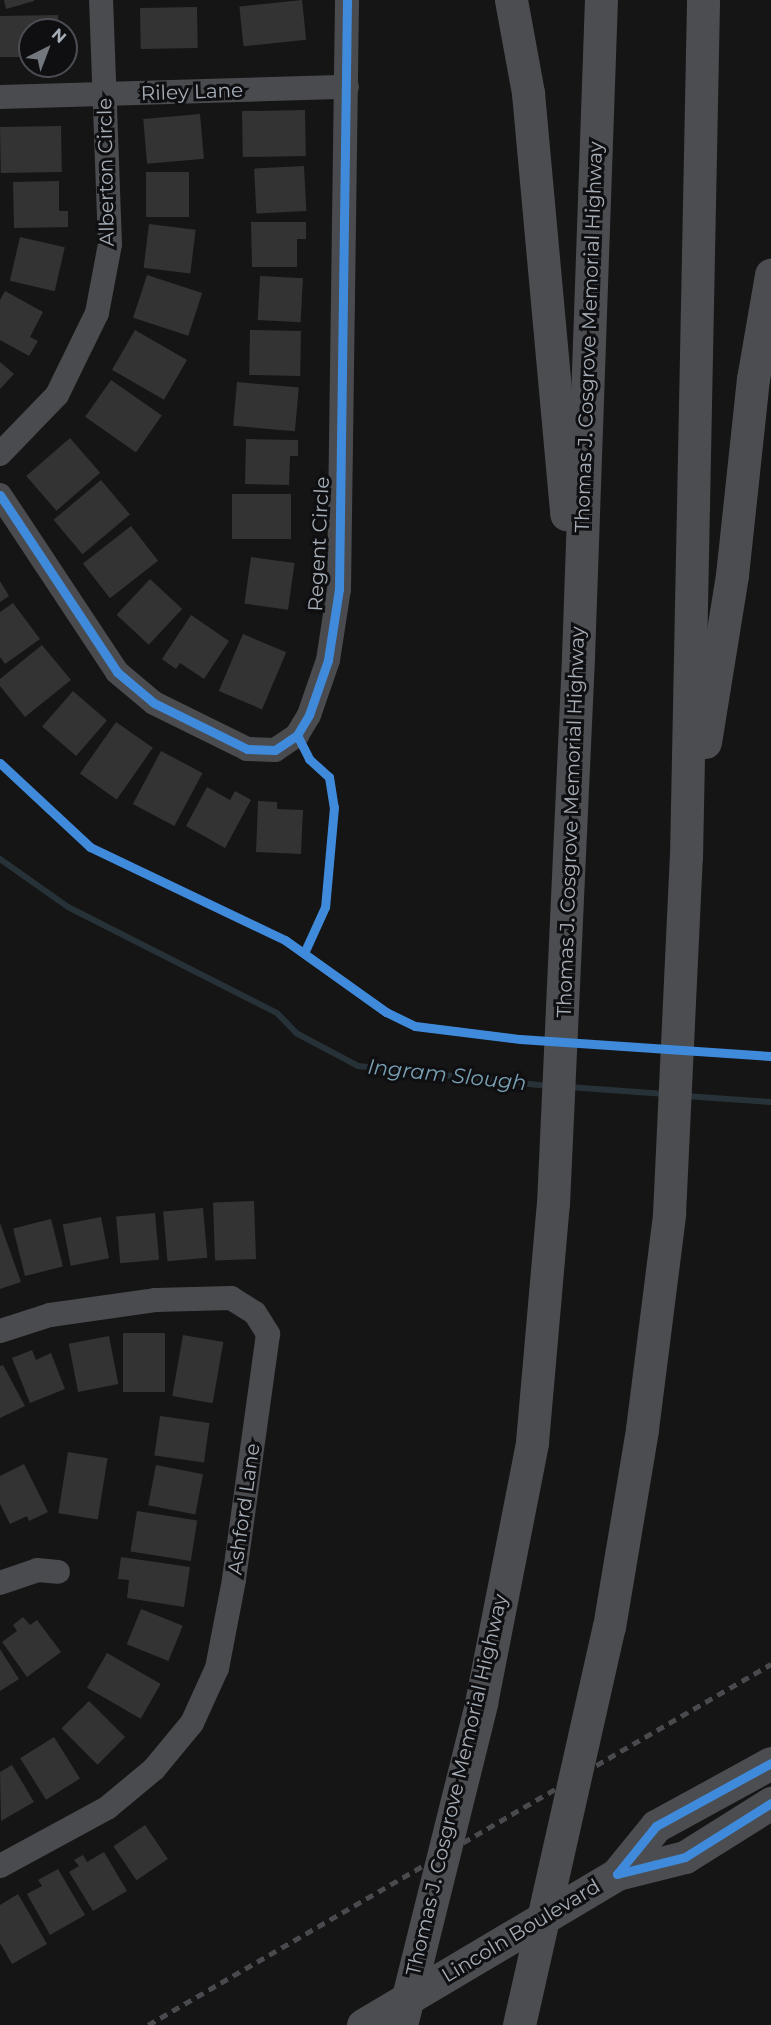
<!DOCTYPE html>
<style>
body{margin:0}
#map{position:relative;width:771px;height:2025px;overflow:hidden;background:#151515;font-family:Montserrat,sans-serif}
div>[style]{position:absolute}
[style*='--x']{left:calc(var(--x)*1px);top:calc(var(--y)*1px);width:calc(var(--w)*1px);rotate:calc(var(--a)*1deg)}
.stream>*{height:6px;margin:-3px;padding:0 3px;transform-origin:3px;border-radius:3px;background:#273238}
.building>*{inset:0;background:#333334;transform-origin:0 0}
.minor>*{height:24px;margin:-12px;padding:0 12px;transform-origin:12px;border-radius:12px;background:#494b4e}
.primary>*{height:33px;margin:-16.5px;padding:0 16.5px;transform-origin:16.5px;border-radius:16.5px;background:#4b4d50}
.motorway>*{height:33px;margin:-16.5px;padding:0 16.5px;transform-origin:16.5px;border-radius:16.5px;background:#4b4d50}
.rail>*{height:4.5px;margin-top:-2.25px;transform-origin:0;background:repeating-linear-gradient(90deg,#484a4d 0 8px,transparent 0 14px)}
.motorway-bridge>*{height:33px;margin:-16.5px;padding:0 16.5px;transform-origin:16.5px;border-radius:16.5px;background:#4b4d50}
.cycleway>*{height:9px;margin:-4.5px;padding:0 4.5px;transform-origin:4.5px;border-radius:4.5px;background:#408adc}
span{translate:-50% -50%;white-space:nowrap;text-align:center;line-height:1.15;-webkit-text-stroke:6px #0f0f11;paint-order:stroke}
.street-label{font-size:20px;color:#a5adb7}
.water-label{font-size:21px;color:#79a1b5;font-style:italic}
.north{position:absolute;left:18px;top:18px;width:60px;height:60px;box-sizing:border-box;background:#0f0f11;border:2px solid #4b4e53;border-radius:50%;rotate:42deg;font-size:16px;font-weight:700;line-height:24px;text-align:center;color:#a5adb7}
.north::after{content:'';display:block;margin:auto;width:21px;height:27px;background:#73787e;clip-path:polygon(50% 0,100% 100%,50% 72%,0 100%)}
</style>
<div id="map">
<div class="stream">
<div style="--x:0;--y:859;--w:83;--a:35.2"></div>
<div style="--x:68;--y:907;--w:234;--a:26.9"></div>
<div style="--x:277;--y:1013;--w:28;--a:46"></div>
<div style="--x:296;--y:1033;--w:70;--a:28"></div>
<div style="--x:358;--y:1066;--w:192;--a:6"></div>
<div style="--x:568;--y:1087;--w:98;--a:4.1"></div>
<div style="--x:685;--y:1096;--w:86;--a:4"></div>
</div>
<div class="building">
<div style="clip-path:polygon(4px 0,34px 0,34px 1px,6px 9px)"></div>
<div style="left:302px;top:0;width:40px;height:63px;rotate:84deg"></div>
<div style="left:197px;top:7px;width:41px;height:57px;rotate:89deg"></div>
<div style="clip-path:polygon(58px 15px,59px 30px,30px 30px,30px 57px,0 57px,0 16px)"></div>
<div style="left:305px;top:110px;width:46px;height:63px;rotate:89deg"></div>
<div style="left:200px;top:114px;width:45px;height:57px;rotate:85deg"></div>
<div style="left:61px;top:126px;width:46px;height:61px;rotate:89deg"></div>
<div style="left:304px;top:166px;width:45px;height:50px;rotate:87deg"></div>
<div style="left:146px;top:172px;width:43px;height:45px"></div>
<div style="clip-path:polygon(59px 181px,59px 211px,68px 211px,68px 227px,14px 228px,13px 182px)"></div>
<div style="clip-path:polygon(251px 222px,306px 222px,306px 239px,297px 239px,297px 267px,252px 267px)"></div>
<div style="left:149px;top:224px;width:47px;height:44px;rotate:7deg"></div>
<div style="left:20px;top:237px;width:46px;height:45px;rotate:13deg"></div>
<div style="left:147px;top:275px;width:58px;height:45px;rotate:18deg"></div>
<div style="left:260px;top:276px;width:43px;height:44px;rotate:3deg"></div>
<div style="clip-path:polygon(5px 291px,43px 312px,30px 337px,38px 341px,29px 356px,0 340px,0 300px)"></div>
<div style="left:135px;top:330px;width:60px;height:46px;rotate:30deg"></div>
<div style="left:250px;top:330px;width:51px;height:45px;rotate:1deg"></div>
<div style="clip-path:polygon(0 362px,14px 374px,0 389px)"></div>
<div style="left:111px;top:380px;width:62px;height:45px;rotate:35deg"></div>
<div style="left:237px;top:382px;width:62px;height:44px;rotate:5deg"></div>
<div style="left:70px;top:438px;width:46px;height:58px;rotate:49deg"></div>
<div style="clip-path:polygon(246px 439px,298px 440px,298px 456px,290px 456px,289px 485px,245px 484px)"></div>
<div style="left:101px;top:480px;width:45px;height:62px;rotate:50deg"></div>
<div style="left:232px;top:494px;width:59px;height:45px"></div>
<div style="left:131px;top:526px;width:44px;height:61px;rotate:52deg"></div>
<div style="left:251px;top:557px;width:44px;height:47px;rotate:8deg"></div>
<div style="left:150px;top:579px;width:44px;height:49px;rotate:43deg"></div>
<div style="clip-path:polygon(0 581px,9px 596px,0 602px)"></div>
<div style="clip-path:polygon(13px 603px,40px 639px,5px 664px,0 657px,0 612px)"></div>
<div style="clip-path:polygon(191px 615px,229px 641px,204px 679px,180px 663px,176px 669px,162px 659px)"></div>
<div style="left:243px;top:634px;width:47px;height:62px;rotate:23deg"></div>
<div style="clip-path:polygon(42px 645px,71px 680px,25px 717px,0 686px,0 679px)"></div>
<div style="left:73px;top:691px;width:45px;height:47px;rotate:41deg"></div>
<div style="left:116px;top:722px;width:45px;height:63px;rotate:35deg"></div>
<div style="left:161px;top:751px;width:47px;height:60px;rotate:28deg"></div>
<div style="clip-path:polygon(207px 787px,230px 800px,235px 791px,251px 800px,225px 848px,186px 826px)"></div>
<div style="clip-path:polygon(258px 801px,277px 802px,277px 809px,303px 810px,301px 854px,256px 852px)"></div>
<div style="left:254px;top:1201px;width:58px;height:41px;rotate:88deg"></div>
<div style="left:203px;top:1208px;width:50px;height:40px;rotate:85deg"></div>
<div style="left:155px;top:1213px;width:47px;height:39px;rotate:85deg"></div>
<div style="left:101px;top:1217px;width:42px;height:39px;rotate:79deg"></div>
<div style="left:51px;top:1219px;width:49px;height:39px;rotate:76deg"></div>
<div style="clip-path:polygon(0 1223px,21px 1282px,0 1289px)"></div>
<div style="left:123px;top:1333px;width:42px;height:59px"></div>
<div style="left:183px;top:1335px;width:41px;height:62px;rotate:10deg"></div>
<div style="left:109px;top:1336px;width:49px;height:41px;rotate:79deg"></div>
<div style="clip-path:polygon(32px 1350px,36px 1360px,51px 1353px,65px 1389px,30px 1403px,12px 1358px)"></div>
<div style="clip-path:polygon(3px 1365px,25px 1406px,0 1418px,0 1366px)"></div>
<div style="left:160px;top:1416px;width:50px;height:40px;rotate:8deg"></div>
<div style="left:68px;top:1452px;width:40px;height:62px;rotate:9deg"></div>
<div style="clip-path:polygon(24px 1464px,48px 1512px,29px 1521px,27px 1516px,10px 1524px,0 1504px,0 1476px)"></div>
<div style="left:156px;top:1465px;width:48px;height:41px;rotate:11deg"></div>
<div style="left:137px;top:1511px;width:61px;height:41px;rotate:9deg"></div>
<div style="clip-path:polygon(121px 1557px,190px 1567px,184px 1607px,127px 1598px,129px 1580px,118px 1579px)"></div>
<div style="left:141px;top:1609px;width:45px;height:38px;rotate:22deg"></div>
<div style="clip-path:polygon(23px 1617px,30px 1625px,37px 1620px,61px 1652px,27px 1677px,2px 1642px,17px 1631px,13px 1625px)"></div>
<div style="clip-path:polygon(0 1649px,19px 1679px,0 1691px)"></div>
<div style="left:107px;top:1653px;width:62px;height:40px;rotate:30deg"></div>
<div style="left:89px;top:1701px;width:51px;height:39px;rotate:45deg"></div>
<div style="left:54px;top:1737px;width:49px;height:40px;rotate:58deg"></div>
<div style="clip-path:polygon(12px 1765px,34px 1802px,1px 1821px,0 1772px)"></div>
<div style="left:145px;top:1825px;width:41px;height:38px;rotate:56deg"></div>
<div style="clip-path:polygon(104px 1852px,127px 1891px,93px 1911px,69px 1872px,79px 1866px,74px 1860px,83px 1855px,87px 1862px)"></div>
<div style="clip-path:polygon(58px 1869px,85px 1915px,50px 1935px,27px 1894px,42px 1886px,38px 1880px)"></div>
<div style="clip-path:polygon(18px 1894px,47px 1944px,12px 1964px,0 1943px,0 1905px)"></div>
</div>
<div class="minor">
<div style="--x:0;--y:97;--w:347;--a:-1.7"></div>
<div style="--x:0;--y:454;--w:82;--a:-46"></div>
<div style="--x:57;--y:395;--w:91;--a:-64"></div>
<div style="--x:97;--y:313;--w:70;--a:-79.3"></div>
<div style="--x:110;--y:244;--w:244;--a:-92.1"></div>
<div style="--x:0;--y:495;--w:212;--a:56.5"></div>
<div style="--x:117;--y:672;--w:48;--a:40"></div>
<div style="--x:154;--y:703;--w:104;--a:26.3"></div>
<div style="--x:247;--y:749;--w:28;--a:2"></div>
<div style="--x:275;--y:750;--w:27;--a:-34"></div>
<div style="--x:297;--y:735;--w:23;--a:-59"></div>
<div style="--x:309;--y:715;--w:58;--a:-70.9"></div>
<div style="--x:328;--y:660;--w:72;--a:-81.2"></div>
<div style="--x:339;--y:589;--w:589;--a:-89.22"></div>
<div style="--x:0;--y:1331;--w:52;--a:-17.7"></div>
<div style="--x:50;--y:1315;--w:106;--a:-8.1"></div>
<div style="--x:155;--y:1300;--w:76;--a:-1.5"></div>
<div style="--x:231;--y:1298;--w:28;--a:32"></div>
<div style="--x:255;--y:1313;--w:25;--a:58"></div>
<div style="--x:268;--y:1334;--w:248;--a:97.9"></div>
<div style="--x:234;--y:1580;--w:90;--a:100.9"></div>
<div style="--x:217;--y:1668;--w:60;--a:114.4"></div>
<div style="--x:192;--y:1723;--w:60;--a:129.6"></div>
<div style="--x:154;--y:1769;--w:61;--a:140.3"></div>
<div style="--x:107;--y:1808;--w:122;--a:151.5"></div>
<div style="--x:0;--y:1583;--w:39;--a:-19"></div>
<div style="--x:37;--y:1570;--w:21;--a:5"></div>
</div>
<div class="primary">
<div style="--x:617;--y:1874;--w:62;--a:-50.9"></div>
<div style="--x:656;--y:1826;--w:131;--a:-28.7"></div>
<div style="--x:363;--y:2025;--w:295;--a:-30.7"></div>
<div style="--x:617;--y:1874;--w:70;--a:-14"></div>
<div style="--x:685;--y:1857;--w:102;--a:-32.1"></div>
</div>
<div class="motorway">
<div style="--x:511;--y:0;--w:95;--a:79.6"></div>
<div style="--x:528;--y:93;--w:423;--a:84.8"></div>
<div style="--x:705;--y:742;--w:169;--a:-80.8"></div>
<div style="--x:732;--y:575;--w:197;--a:-83.9"></div>
<div style="--x:753;--y:379;--w:106;--a:-80.2"></div>
<div style="--x:609;--y:1627;--w:201;--a:-80.5"></div>
<div style="--x:642;--y:1429;--w:217;--a:-82.8"></div>
<div style="--x:669;--y:1214;--w:357;--a:-87.3"></div>
<div style="--x:686;--y:857;--w:857;--a:-88.86"></div>
<div style="--x:481;--y:1703;--w:266;--a:-78.9"></div>
<div style="--x:532;--y:1442;--w:239;--a:-85"></div>
<div style="--x:553;--y:1204;--w:548;--a:-87.38"></div>
<div style="--x:578;--y:657;--w:657;--a:-88"></div>
</div>
<div class="rail">
<div style="--x:148;--y:2025;--w:720;--a:-30.09"></div>
</div>
<div class="motorway-bridge">
<div style="--x:401;--y:2025;--w:332;--a:-76"></div>
<div style="--x:519;--y:2025;--w:408;--a:-77.3"></div>
</div>
<div class="cycleway">
<div style="--x:0;--y:495;--w:212;--a:56.5"></div>
<div style="--x:117;--y:672;--w:48;--a:40"></div>
<div style="--x:154;--y:703;--w:104;--a:26.3"></div>
<div style="--x:247;--y:749;--w:28;--a:2"></div>
<div style="--x:275;--y:750;--w:27;--a:-34"></div>
<div style="--x:297;--y:735;--w:23;--a:-59"></div>
<div style="--x:309;--y:715;--w:58;--a:-70.9"></div>
<div style="--x:328;--y:660;--w:72;--a:-81.2"></div>
<div style="--x:339;--y:589;--w:589;--a:-89.22"></div>
<div style="--x:297;--y:735;--w:27;--a:63"></div>
<div style="--x:309;--y:759;--w:27;--a:42"></div>
<div style="--x:329;--y:777;--w:30;--a:81"></div>
<div style="--x:334;--y:807;--w:100;--a:95.1"></div>
<div style="--x:325;--y:907;--w:48;--a:114.4"></div>
<div style="--x:0;--y:763;--w:123;--a:43"></div>
<div style="--x:90;--y:847;--w:216;--a:25.5"></div>
<div style="--x:285;--y:940;--w:124;--a:35.5"></div>
<div style="--x:386;--y:1012;--w:32;--a:26"></div>
<div style="--x:415;--y:1026;--w:106;--a:7.1"></div>
<div style="--x:520;--y:1039;--w:252;--a:3.9"></div>
<div style="--x:617;--y:1874;--w:62;--a:-50.9"></div>
<div style="--x:656;--y:1826;--w:131;--a:-28.7"></div>
<div style="--x:617;--y:1874;--w:70;--a:-14"></div>
<div style="--x:685;--y:1857;--w:102;--a:-32.1"></div>
</div>
<div class="street-label">
<span style="left:192px;top:92px;rotate:-2deg">Riley Lane</span>
<span style="left:106px;top:172px;rotate:-91deg">Alberton Circle</span>
<span style="left:589px;top:337px;rotate:-88deg">Thomas J. Cosgrove Memorial Highway</span>
<span style="left:319px;top:544px;rotate:-87deg">Regent Circle</span>
<span style="left:571px;top:822px;rotate:-88deg">Thomas J. Cosgrove Memorial Highway</span>
<span style="left:244px;top:1509px;rotate:-82deg">Ashford Lane</span>
<span style="left:457px;top:1785px;rotate:-77deg">Thomas J. Cosgrove Memorial Highway</span>
<span style="left:521px;top:1931px;rotate:-31deg">Lincoln Boulevard</span>
</div>
<div class="water-label">
<span style="left:447px;top:1075px;rotate:6deg">Ingram Slough</span>
</div>
<div class="north">N</div>
</div>
